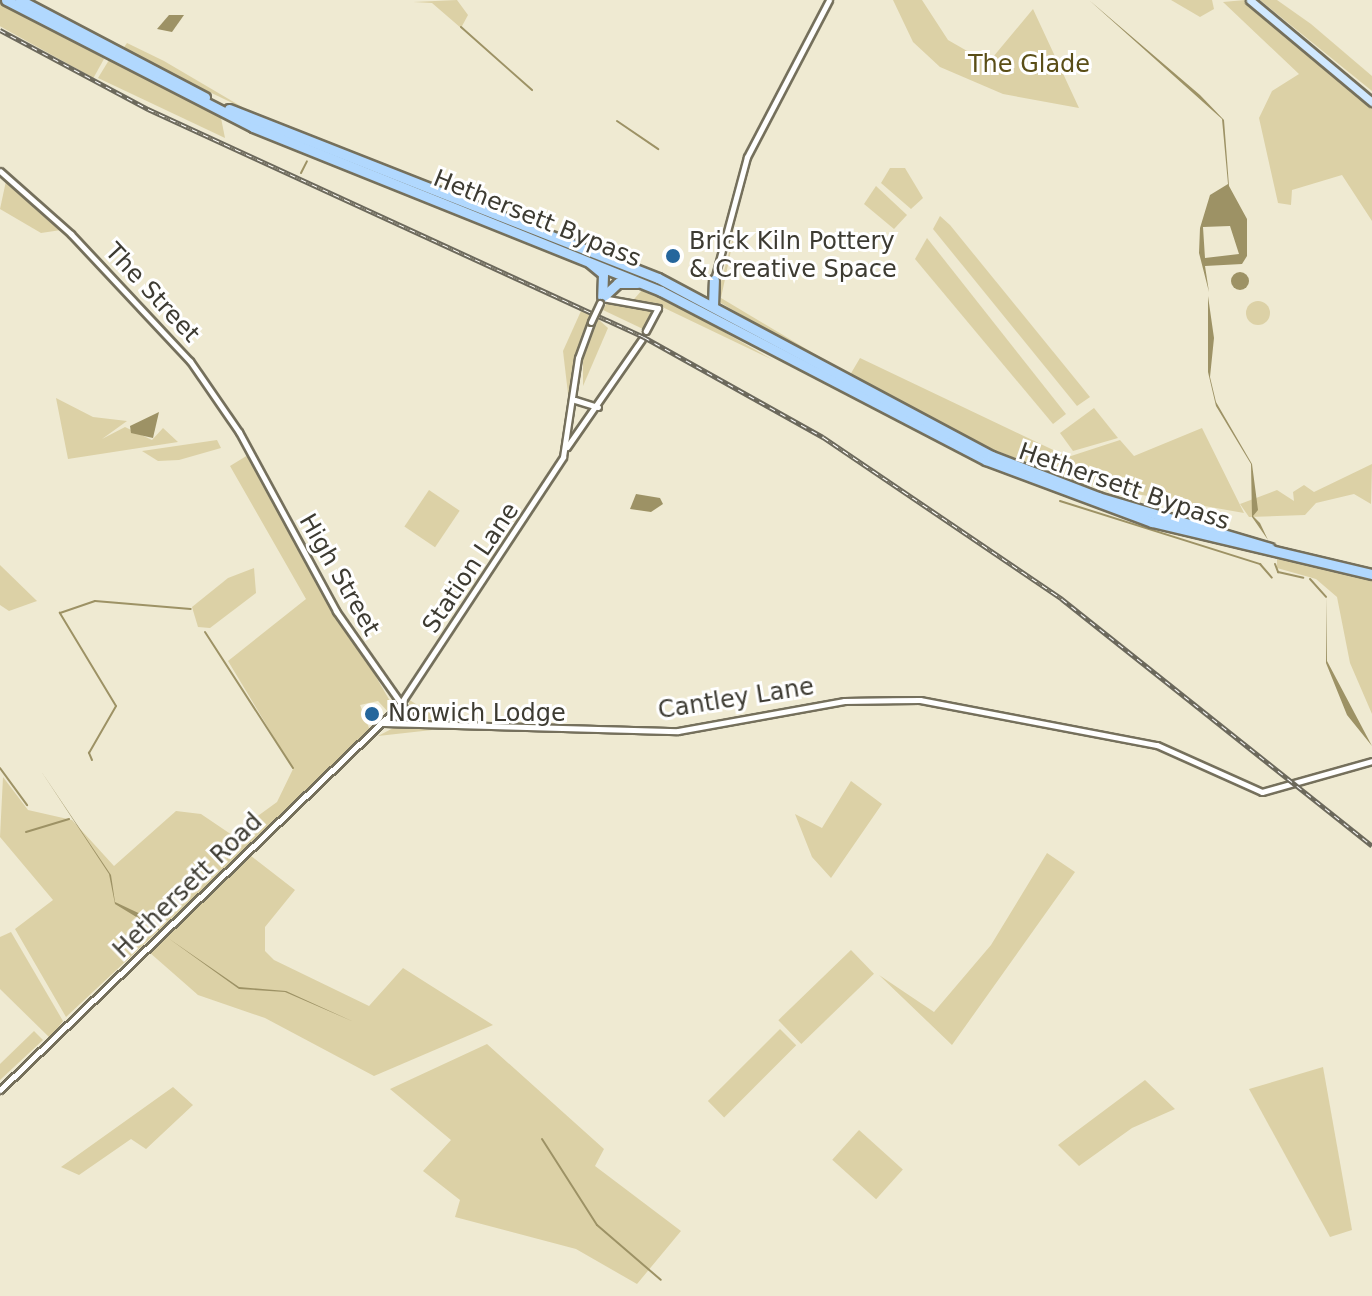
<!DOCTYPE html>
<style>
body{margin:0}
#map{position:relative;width:1372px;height:1296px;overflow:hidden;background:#efead2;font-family:"DejaVu Sans",sans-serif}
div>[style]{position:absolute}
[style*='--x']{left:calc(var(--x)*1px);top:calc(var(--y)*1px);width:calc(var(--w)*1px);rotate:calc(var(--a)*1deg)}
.green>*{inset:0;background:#dcd1a6;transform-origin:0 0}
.round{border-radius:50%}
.water>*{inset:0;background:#9d9265}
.stream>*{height:2px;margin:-1px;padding:0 1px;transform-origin:1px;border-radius:1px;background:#9d9265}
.roads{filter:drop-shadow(2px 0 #75705c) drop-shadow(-2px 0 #75705c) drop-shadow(0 2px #75705c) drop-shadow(0 -2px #75705c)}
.minor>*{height:5px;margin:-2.5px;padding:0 2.5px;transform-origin:2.5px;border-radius:2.5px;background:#fff}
.major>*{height:7px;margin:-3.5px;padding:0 3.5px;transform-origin:3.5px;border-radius:3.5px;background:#d0e8fe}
.highway>*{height:9px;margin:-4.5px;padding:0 4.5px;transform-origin:4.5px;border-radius:4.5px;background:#b1d8fe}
.rail>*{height:5px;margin-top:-2.5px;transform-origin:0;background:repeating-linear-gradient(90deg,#fff 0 6px,#6c695c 0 12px);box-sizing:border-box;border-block:2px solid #6c695c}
.bridges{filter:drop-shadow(2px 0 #75705c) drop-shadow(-2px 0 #75705c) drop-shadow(0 2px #75705c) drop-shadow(0 -2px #75705c)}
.minor-bridge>*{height:5px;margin:-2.5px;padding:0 2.5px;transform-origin:2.5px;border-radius:2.5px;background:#fff}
.dots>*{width:22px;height:22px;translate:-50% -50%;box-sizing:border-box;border:4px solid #fff;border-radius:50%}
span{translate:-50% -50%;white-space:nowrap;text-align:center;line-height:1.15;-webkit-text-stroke:6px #fff;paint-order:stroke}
.park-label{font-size:24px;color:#5a4e17}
.street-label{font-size:24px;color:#3d3b32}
.poi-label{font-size:24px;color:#3d3b32}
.left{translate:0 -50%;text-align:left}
</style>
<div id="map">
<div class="green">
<div style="clip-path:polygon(457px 0,468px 15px,461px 28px,432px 3px,413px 2px)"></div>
<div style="clip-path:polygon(893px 0,922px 0,948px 40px,988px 63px,1033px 9px,1079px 108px,1003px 94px,940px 67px,913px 42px)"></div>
<div style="clip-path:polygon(1171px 0,1212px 0,1214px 9px,1200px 17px)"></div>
<div style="clip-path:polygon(1245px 0,1372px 106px,1372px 221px,1342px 175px,1292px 190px,1291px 205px,1278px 203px,1259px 118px,1272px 91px,1299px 74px,1223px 2px)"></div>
<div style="clip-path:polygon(1260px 0,1277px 0,1311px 24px,1372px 76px,1372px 91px)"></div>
<div style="left:0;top:1px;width:119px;height:22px;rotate:29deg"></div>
<div style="clip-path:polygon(127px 43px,164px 61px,249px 111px,122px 50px)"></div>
<div style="clip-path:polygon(109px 60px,221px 118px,225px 138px,98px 78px)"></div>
<div style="clip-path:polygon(890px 168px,905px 168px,923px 198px,911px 209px,881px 183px)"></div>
<div style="clip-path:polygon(6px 181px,61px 230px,41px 233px,0 209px)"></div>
<div style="clip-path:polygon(876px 186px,907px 215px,894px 229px,864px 204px)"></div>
<div style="clip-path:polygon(940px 216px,950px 225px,1090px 397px,1077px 406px,933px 229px)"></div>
<div style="clip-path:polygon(736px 227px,721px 298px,850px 375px,860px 358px,1068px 457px,1120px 440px,1134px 456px,1202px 428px,1244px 513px,1080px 484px,970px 440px,801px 350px,716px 300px)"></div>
<div style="clip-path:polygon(927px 238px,1066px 414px,1053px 424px,915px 259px)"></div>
<div style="clip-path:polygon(642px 290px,694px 315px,773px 360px,656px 304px,629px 305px)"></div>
<div class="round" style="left:1246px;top:301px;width:24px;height:24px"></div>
<div style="clip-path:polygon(606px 304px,654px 309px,656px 312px,643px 329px,603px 310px)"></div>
<div style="clip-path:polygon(581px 311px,590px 314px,569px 402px,563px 351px)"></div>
<div style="clip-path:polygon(598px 319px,608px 328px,583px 386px,583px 359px)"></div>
<div style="clip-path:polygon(56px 398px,93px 417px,127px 421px,102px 439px,125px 427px,152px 440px,163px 428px,178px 442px,68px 459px)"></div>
<div style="clip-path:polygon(1094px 408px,1118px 438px,1073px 451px,1060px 433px)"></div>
<div style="clip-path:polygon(217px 440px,221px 448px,179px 460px,158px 461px,142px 451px)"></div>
<div style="clip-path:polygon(248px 455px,394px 708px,389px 713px,378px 701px,360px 705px,369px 728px,377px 727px,66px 1017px,15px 929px,53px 900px,0 837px,3px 777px,28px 810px,72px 820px,114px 866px,176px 811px,201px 814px,232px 835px,277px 802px,293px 769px,228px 661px,306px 599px,230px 466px)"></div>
<div style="clip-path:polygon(1372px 464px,1371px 504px,1354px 494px,1316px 503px,1305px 515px,1249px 517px,1240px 504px,1277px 490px,1294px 501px,1293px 492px,1304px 485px,1314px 492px)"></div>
<div style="left:429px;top:490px;width:37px;height:44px;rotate:34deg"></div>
<div style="clip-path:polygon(1277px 559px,1372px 577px,1372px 714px,1350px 663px,1337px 597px,1316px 579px,1277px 568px)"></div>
<div style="clip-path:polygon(0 565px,37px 601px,9px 611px,0 605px)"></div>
<div style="clip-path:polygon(254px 568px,256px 593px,210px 628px,198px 627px,192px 607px,228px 578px)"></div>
<div style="clip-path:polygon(408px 699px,438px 718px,446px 721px,412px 718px)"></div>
<div style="clip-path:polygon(401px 724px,430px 727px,432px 730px,378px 736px)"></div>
<div style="clip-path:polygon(851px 781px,882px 804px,831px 878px,812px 857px,795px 814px,822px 828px)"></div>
<div style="clip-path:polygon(1047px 853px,1075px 872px,952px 1045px,879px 975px,934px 1012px,991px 945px)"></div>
<div style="clip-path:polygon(251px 856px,295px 890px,265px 927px,265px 951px,274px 960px,369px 1006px,403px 968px,493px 1025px,374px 1076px,265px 1018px,198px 995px,149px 952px)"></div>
<div style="clip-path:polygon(11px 932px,63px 1021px,50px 1038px,0 989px,0 937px)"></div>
<div style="left:851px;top:950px;width:33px;height:101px;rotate:46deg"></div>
<div style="left:780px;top:1029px;width:23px;height:102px;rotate:45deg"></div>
<div style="clip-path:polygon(34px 1031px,43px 1040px,0 1080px,0 1064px)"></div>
<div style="clip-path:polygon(487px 1044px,604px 1149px,595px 1166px,681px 1231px,637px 1284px,576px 1249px,455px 1217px,460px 1200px,423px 1171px,451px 1140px,390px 1089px)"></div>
<div style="clip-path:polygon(1323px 1067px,1352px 1230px,1330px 1237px,1249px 1089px)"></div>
<div style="clip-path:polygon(1145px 1080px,1175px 1109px,1132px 1128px,1079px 1166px,1058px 1145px)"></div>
<div style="clip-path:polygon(173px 1087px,193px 1105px,146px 1149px,131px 1139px,79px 1175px,61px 1167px)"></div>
<div style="left:859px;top:1130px;width:59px;height:40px;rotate:42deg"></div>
</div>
<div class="water">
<div style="clip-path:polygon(evenodd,1089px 0,1200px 95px,1224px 120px,1229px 186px,1247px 219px,1247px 256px,1242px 264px,1205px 266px,1209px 292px,1199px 253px,1200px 228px,1210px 195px,1228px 184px,1222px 119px,1089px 0,1230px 226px,1239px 254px,1205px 258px,1203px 227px,1230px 226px)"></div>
<div style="clip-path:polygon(169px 15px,184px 15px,172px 32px,157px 29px)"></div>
<div class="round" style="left:1231px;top:272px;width:18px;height:18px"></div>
<div style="clip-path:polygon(1208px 296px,1214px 338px,1210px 377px,1216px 402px,1252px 464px,1258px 510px,1253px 516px,1260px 523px,1268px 540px,1252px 517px,1251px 464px,1216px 406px,1208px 372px)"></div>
<div style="clip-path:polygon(159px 412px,153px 438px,131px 433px,130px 426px)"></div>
<div style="clip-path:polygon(636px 494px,660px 498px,663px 504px,651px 512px,630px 509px)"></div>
<div style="clip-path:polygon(1326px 596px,1327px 661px,1372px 746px,1347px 715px,1326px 663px)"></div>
<div style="clip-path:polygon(41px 771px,111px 875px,115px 902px,149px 918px,155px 923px,161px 932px,115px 904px,109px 874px)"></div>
<div style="clip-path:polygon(168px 938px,239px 987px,286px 991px,354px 1022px,285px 992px,239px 989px)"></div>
</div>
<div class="stream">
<div style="--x:461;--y:27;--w:95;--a:41.6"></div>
<div style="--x:617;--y:121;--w:50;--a:34.3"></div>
<div style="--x:301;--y:173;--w:13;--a:-63"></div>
<div style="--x:1060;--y:501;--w:210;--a:17.5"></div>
<div style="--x:1260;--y:564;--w:18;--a:49"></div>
<div style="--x:1275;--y:564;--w:9;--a:69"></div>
<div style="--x:1278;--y:572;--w:26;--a:13"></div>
<div style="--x:1310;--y:579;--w:24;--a:48"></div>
<div style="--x:205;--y:632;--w:162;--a:57.1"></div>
<div style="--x:92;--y:760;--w:8;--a:-113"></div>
<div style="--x:89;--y:753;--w:54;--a:-60.1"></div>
<div style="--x:116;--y:706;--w:109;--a:-121.1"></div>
<div style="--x:60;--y:613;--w:37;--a:-19"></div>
<div style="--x:95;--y:601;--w:96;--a:4.8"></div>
<div style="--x:0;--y:768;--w:46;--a:53.9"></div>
<div style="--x:26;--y:832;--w:45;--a:-16.8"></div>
<div style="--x:542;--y:1139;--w:102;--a:57.4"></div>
<div style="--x:597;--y:1225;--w:84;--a:40.7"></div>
</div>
<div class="roads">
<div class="minor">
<div style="--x:0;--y:171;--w:95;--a:41.6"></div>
<div style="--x:71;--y:234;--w:174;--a:46.9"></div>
<div style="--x:190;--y:361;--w:86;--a:55.4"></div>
<div style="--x:239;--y:432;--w:204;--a:61.5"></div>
<div style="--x:336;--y:611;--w:136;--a:54.9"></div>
<div style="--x:714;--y:280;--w:127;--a:-75"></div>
<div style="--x:747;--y:157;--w:177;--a:-62.4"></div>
<div style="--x:602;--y:298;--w:57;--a:10.1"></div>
<div style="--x:658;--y:308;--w:26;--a:118"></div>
<div style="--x:575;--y:400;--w:24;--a:17"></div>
<div style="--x:567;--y:447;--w:131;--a:-55.2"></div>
<div style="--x:384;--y:723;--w:294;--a:1.6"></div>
<div style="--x:678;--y:731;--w:169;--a:-10.2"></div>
<div style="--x:844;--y:701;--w:76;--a:-0.8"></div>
<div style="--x:920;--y:700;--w:241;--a:10.8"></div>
<div style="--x:1157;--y:745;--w:115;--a:24.1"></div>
<div style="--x:1262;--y:792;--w:114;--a:-15.7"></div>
<div style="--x:0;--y:1090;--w:554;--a:-43.9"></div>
<div style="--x:399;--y:706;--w:298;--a:-56.6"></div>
<div style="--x:563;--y:457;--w:100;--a:-81.4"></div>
<div style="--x:578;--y:358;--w:38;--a:-70"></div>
</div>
<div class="major">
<div style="--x:1250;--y:0;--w:159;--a:39.9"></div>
</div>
<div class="highway">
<div style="--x:6;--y:0;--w:278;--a:27.2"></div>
<div style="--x:253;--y:127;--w:440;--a:21.9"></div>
<div style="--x:661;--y:291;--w:366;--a:27.5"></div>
<div style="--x:986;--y:460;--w:177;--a:20.5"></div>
<div style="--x:1152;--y:522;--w:226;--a:13.3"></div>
<div style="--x:20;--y:0;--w:209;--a:27.7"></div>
<div style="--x:229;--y:109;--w:461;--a:21.5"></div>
<div style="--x:658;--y:278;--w:378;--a:28.1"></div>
<div style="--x:992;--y:456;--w:114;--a:21.1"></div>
<div style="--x:1098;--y:497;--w:179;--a:16.5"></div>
<div style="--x:590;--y:263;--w:17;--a:40"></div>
<div style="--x:603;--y:274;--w:23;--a:92"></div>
<div style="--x:605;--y:295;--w:18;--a:-43"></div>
<div style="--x:618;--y:283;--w:19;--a:0"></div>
<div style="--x:713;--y:306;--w:26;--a:-88"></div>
</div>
</div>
<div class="rail">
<div style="--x:0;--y:30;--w:168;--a:28.1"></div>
<div style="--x:148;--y:109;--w:546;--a:24.69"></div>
<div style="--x:644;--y:337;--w:205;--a:29.2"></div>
<div style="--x:823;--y:437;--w:289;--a:34.1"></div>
<div style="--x:1062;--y:599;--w:396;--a:38.5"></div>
</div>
<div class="bridges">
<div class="minor-bridge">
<div style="--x:591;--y:322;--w:21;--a:-65"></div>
</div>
</div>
<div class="dots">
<div style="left:673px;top:256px;background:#25669c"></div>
<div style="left:372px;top:714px;background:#25669c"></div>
</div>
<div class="park-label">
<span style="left:1029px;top:65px">The Glade</span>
</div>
<div class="street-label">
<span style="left:537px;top:219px;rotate:22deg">Hethersett Bypass</span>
<span style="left:152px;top:293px;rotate:47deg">The Street</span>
<span style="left:1124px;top:487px;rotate:19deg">Hethersett Bypass</span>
<span style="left:471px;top:568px;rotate:-56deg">Station Lane</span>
<span style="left:339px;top:575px;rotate:60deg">High Street</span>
<span style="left:736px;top:699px;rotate:-9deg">Cantley Lane</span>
<span style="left:188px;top:886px;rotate:-44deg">Hethersett Road</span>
</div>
<div class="poi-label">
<span class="left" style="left:689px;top:256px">Brick Kiln Pottery<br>&amp; Creative Space</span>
<span class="left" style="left:388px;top:714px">Norwich Lodge</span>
</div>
</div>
